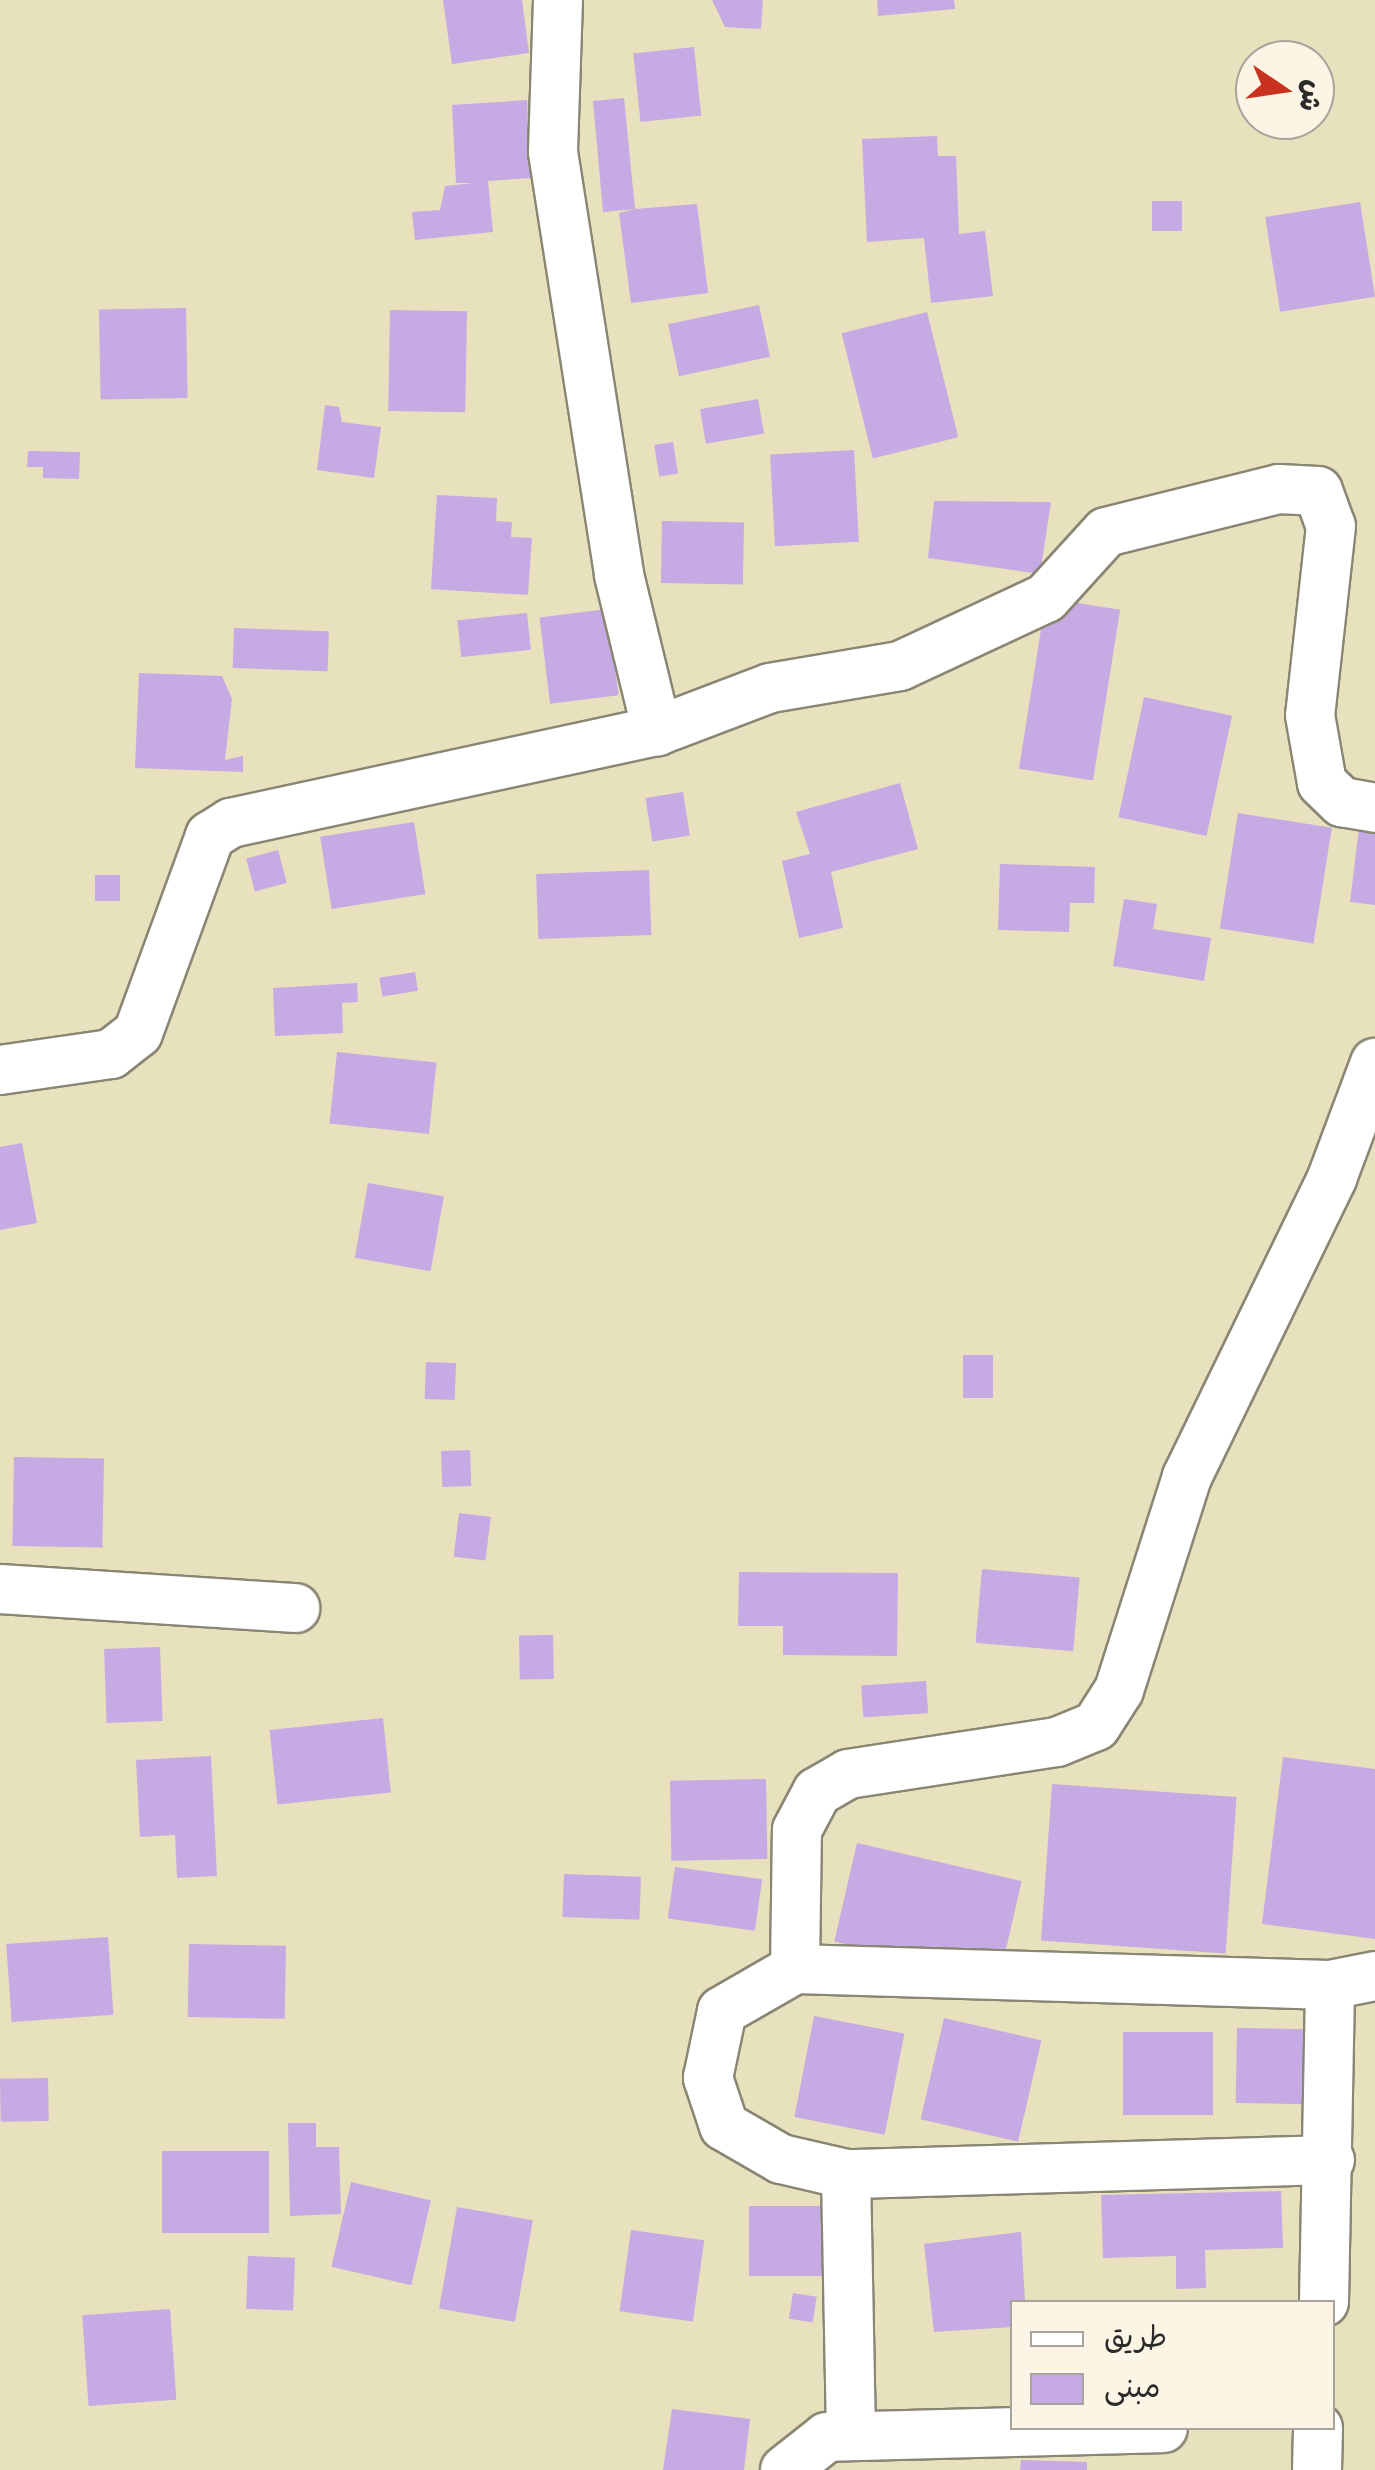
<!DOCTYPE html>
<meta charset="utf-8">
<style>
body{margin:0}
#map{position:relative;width:1375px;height:2470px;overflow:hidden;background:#e8e1bd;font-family:Itim,"Playpen Sans Arabic",sans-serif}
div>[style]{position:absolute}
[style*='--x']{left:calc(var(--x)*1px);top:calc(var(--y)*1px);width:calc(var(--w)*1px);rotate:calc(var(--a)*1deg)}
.building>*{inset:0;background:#c5aae3;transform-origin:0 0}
.roads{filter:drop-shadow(2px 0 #8a8674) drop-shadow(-2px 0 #8a8674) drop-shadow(0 2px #8a8674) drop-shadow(0 -2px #8a8674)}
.minor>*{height:48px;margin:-24px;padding:0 24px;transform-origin:24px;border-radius:24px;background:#fff}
span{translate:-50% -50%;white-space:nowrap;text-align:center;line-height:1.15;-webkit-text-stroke:8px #fcf5e5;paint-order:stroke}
.legend{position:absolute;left:1010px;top:2300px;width:325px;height:130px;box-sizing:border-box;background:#fcf5e5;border:2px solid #a8a49b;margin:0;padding:12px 18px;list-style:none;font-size:30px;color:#2b2b2b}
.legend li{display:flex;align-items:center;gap:20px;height:50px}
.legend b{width:50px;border:2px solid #a8a49b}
.north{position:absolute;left:1235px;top:40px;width:100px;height:100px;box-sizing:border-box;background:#fcf5e5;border:2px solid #a8a49b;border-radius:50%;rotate:103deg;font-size:28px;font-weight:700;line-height:40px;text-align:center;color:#2b2b2b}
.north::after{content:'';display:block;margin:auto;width:35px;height:45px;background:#c8321e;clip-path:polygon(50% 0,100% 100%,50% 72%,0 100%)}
</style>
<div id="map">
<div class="building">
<div style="clip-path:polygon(443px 0,522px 0,529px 53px,452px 64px)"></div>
<div style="clip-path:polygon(712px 0,763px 0,761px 29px,725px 27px)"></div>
<div style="clip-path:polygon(877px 0,954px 0,955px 9px,878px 16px)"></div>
<div style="left:694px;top:47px;width:69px;height:61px;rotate:84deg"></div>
<div style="clip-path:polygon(624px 98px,635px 209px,697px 204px,708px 293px,631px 303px,619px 213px,635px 209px,603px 212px,593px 101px)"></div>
<div style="clip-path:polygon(527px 100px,531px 178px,488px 181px,493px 232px,415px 240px,412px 212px,440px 210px,445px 186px,474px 183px,456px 183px,452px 105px)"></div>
<div style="clip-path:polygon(937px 136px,938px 156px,956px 156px,959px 234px,985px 231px,993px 296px,931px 303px,924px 238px,867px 242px,862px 139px)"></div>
<div style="left:1152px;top:201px;width:30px;height:30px"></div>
<div style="left:1360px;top:202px;width:96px;height:96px;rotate:81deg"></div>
<div style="left:759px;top:305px;width:53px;height:93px;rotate:78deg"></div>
<div style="left:186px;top:308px;width:90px;height:87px;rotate:89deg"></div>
<div style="left:390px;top:310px;width:77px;height:101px;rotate:1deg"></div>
<div style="left:927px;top:312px;width:129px;height:88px;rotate:76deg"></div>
<div style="left:758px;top:399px;width:35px;height:59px;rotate:80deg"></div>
<div style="clip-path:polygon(325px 405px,339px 407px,342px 422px,381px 427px,374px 478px,317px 470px)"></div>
<div style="left:673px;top:442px;width:32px;height:19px;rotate:81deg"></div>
<div style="left:854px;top:450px;width:92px;height:84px;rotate:87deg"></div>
<div style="clip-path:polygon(28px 451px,80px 452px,79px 479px,43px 478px,43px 467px,27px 467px)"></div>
<div style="clip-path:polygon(437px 495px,497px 498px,496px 521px,512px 522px,511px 537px,532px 538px,528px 595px,431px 589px)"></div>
<div style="clip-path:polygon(934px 501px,1051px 502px,1040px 574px,928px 558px)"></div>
<div style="left:662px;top:521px;width:82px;height:62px;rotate:1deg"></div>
<div style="left:1046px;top:598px;width:75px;height:173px;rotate:9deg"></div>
<div style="left:608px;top:609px;width:87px;height:69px;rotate:83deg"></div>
<div style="left:527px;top:613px;width:37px;height:70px;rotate:84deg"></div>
<div style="left:234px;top:628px;width:95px;height:40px;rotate:2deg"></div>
<div style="clip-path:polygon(139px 673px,222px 676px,232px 699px,225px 760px,243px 756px,243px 772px,135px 768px)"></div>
<div style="left:1144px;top:697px;width:90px;height:123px;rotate:12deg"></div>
<div style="clip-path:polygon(900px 783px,918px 849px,831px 872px,843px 928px,799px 938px,782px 861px,810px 854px,796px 812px)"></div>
<div style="left:683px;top:792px;width:44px;height:38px;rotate:81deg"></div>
<div style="left:1238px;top:813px;width:95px;height:117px;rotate:9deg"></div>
<div style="left:414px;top:822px;width:73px;height:95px;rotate:81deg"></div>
<div style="clip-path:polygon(1359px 828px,1375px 830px,1375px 905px,1350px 902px)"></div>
<div style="left:278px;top:850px;width:34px;height:33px;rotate:75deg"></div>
<div style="clip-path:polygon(1000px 864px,1095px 867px,1094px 903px,1070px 903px,1069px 932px,998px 930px)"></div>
<div style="left:649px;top:870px;width:65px;height:113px;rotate:88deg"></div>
<div style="left:95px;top:875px;width:25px;height:26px"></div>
<div style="clip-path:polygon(1124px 899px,1157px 904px,1153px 929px,1211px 938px,1204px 981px,1113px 966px)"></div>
<div style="left:415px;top:972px;width:19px;height:36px;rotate:81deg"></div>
<div style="clip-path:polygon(357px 983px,358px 1002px,342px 1003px,343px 1033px,275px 1036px,273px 988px)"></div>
<div style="left:337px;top:1052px;width:100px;height:72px;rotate:6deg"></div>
<div style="clip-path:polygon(22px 1143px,37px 1223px,0 1230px,0 1147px)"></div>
<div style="left:368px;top:1183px;width:77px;height:76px;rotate:10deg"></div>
<div style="left:963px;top:1355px;width:30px;height:43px"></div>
<div style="left:426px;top:1362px;width:30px;height:37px;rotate:2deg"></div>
<div style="left:470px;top:1450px;width:36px;height:29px;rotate:88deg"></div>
<div style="left:14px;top:1457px;width:90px;height:89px;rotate:1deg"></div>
<div style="left:459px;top:1513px;width:32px;height:44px;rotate:7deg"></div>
<div style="left:982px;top:1569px;width:98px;height:74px;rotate:5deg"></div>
<div style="clip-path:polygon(739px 1572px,898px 1573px,897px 1656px,783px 1655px,783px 1626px,738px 1626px)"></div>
<div style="left:553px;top:1635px;width:44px;height:34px;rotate:89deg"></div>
<div style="left:160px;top:1647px;width:74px;height:56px;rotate:88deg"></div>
<div style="left:926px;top:1681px;width:32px;height:65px;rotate:86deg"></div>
<div style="left:383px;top:1718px;width:75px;height:114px;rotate:84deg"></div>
<div style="clip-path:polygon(211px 1756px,217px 1876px,177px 1878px,175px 1835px,140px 1837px,136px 1760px)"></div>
<div style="clip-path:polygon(1283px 1757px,1375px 1769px,1375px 1939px,1262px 1924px)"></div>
<div style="left:766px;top:1779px;width:80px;height:96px;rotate:89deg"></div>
<div style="left:1052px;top:1784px;width:185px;height:157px;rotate:4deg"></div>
<div style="left:857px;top:1843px;width:169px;height:101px;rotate:13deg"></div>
<div style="left:675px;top:1867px;width:88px;height:52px;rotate:8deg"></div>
<div style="left:564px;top:1874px;width:77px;height:43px;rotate:2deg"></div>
<div style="left:108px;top:1937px;width:78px;height:102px;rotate:86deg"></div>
<div style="left:189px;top:1944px;width:97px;height:73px;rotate:1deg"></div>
<div style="left:814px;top:2016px;width:92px;height:103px;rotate:11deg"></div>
<div style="left:944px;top:2018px;width:100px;height:104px;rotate:13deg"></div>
<div style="left:1237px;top:2028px;width:70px;height:75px;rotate:1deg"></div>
<div style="left:1123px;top:2032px;width:90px;height:83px"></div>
<div style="left:48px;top:2078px;width:43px;height:48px;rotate:89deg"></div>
<div style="clip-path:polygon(288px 2123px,316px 2123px,316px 2147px,339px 2147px,341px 2214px,290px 2216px)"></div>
<div style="left:269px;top:2151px;width:82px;height:107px;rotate:90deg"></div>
<div style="left:351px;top:2182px;width:82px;height:87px;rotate:13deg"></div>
<div style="clip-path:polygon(1281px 2191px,1283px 2248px,1205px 2250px,1206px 2288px,1176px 2289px,1176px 2256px,1103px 2258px,1101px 2195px)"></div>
<div style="left:822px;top:2206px;width:70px;height:73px;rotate:90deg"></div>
<div style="left:457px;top:2207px;width:77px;height:103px;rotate:10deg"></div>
<div style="left:631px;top:2230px;width:74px;height:82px;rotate:8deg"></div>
<div style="clip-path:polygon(1021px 2232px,1025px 2302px,1012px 2302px,1012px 2327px,934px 2332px,924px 2244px)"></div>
<div style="left:248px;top:2256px;width:47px;height:53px;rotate:2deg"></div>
<div style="left:793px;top:2293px;width:24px;height:26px;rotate:9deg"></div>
<div style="left:170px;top:2309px;width:91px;height:88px;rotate:86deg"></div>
<div style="clip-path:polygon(672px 2409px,750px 2419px,744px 2470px,663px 2470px)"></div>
<div style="clip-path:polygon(1021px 2460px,1087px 2462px,1087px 2470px,1020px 2470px)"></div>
</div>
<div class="roads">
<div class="minor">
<div style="--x:558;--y:0;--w:152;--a:91.9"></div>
<div style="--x:553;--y:152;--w:428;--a:81.1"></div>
<div style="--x:619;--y:575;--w:161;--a:76.3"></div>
<div style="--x:0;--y:1070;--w:112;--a:-8.2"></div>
<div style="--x:111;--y:1054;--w:34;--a:-38"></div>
<div style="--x:138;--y:1033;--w:210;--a:-69.9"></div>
<div style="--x:210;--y:836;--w:25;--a:-32"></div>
<div style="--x:231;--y:823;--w:436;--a:-12.2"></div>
<div style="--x:657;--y:731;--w:121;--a:-20.8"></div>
<div style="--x:770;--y:688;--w:132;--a:-9.6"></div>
<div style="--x:900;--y:666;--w:161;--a:-25"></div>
<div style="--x:1046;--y:598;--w:89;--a:-47.7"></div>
<div style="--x:1106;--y:532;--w:178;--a:-14"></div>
<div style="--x:1279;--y:489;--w:39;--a:3"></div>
<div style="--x:1318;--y:491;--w:37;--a:70"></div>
<div style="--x:1331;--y:526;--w:190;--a:96.3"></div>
<div style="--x:1310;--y:715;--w:69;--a:80"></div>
<div style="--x:1322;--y:783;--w:28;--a:44"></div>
<div style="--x:1342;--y:802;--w:34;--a:10"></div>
<div style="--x:0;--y:1589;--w:296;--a:3.7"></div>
<div style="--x:795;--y:1969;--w:139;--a:-89.2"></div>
<div style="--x:797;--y:1830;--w:43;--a:-62.2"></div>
<div style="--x:817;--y:1792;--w:36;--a:-30"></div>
<div style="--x:848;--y:1774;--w:211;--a:-8.7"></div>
<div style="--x:1057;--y:1742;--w:42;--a:-22.3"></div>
<div style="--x:1096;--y:1726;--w:43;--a:-57.4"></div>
<div style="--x:1119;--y:1690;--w:224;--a:-72.3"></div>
<div style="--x:1187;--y:1477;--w:332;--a:-64.1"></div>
<div style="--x:1332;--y:1178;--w:123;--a:-69.5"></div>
<div style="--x:1330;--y:2160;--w:484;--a:178.3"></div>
<div style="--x:846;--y:2174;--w:67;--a:-167"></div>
<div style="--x:781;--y:2159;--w:66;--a:-149.9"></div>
<div style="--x:724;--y:2126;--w:51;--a:-108.4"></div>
<div style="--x:708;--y:2078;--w:68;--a:-78.2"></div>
<div style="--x:722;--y:2011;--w:84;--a:-29.9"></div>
<div style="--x:795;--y:1969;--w:535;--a:1.71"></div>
<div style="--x:1330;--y:1985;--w:46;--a:-11.3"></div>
<div style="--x:846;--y:2174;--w:261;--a:88.9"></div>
<div style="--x:1324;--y:2302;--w:317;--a:-88.9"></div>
<div style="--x:785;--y:2470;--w:53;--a:-38.2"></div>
<div style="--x:827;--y:2437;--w:336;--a:-1.5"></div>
<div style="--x:1317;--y:2470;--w:42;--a:-88.6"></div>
</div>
</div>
<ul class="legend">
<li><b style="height:12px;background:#fff"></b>طريق</li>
<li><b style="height:28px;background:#c5aae3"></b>مبنى</li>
</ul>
<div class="north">ش</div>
</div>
